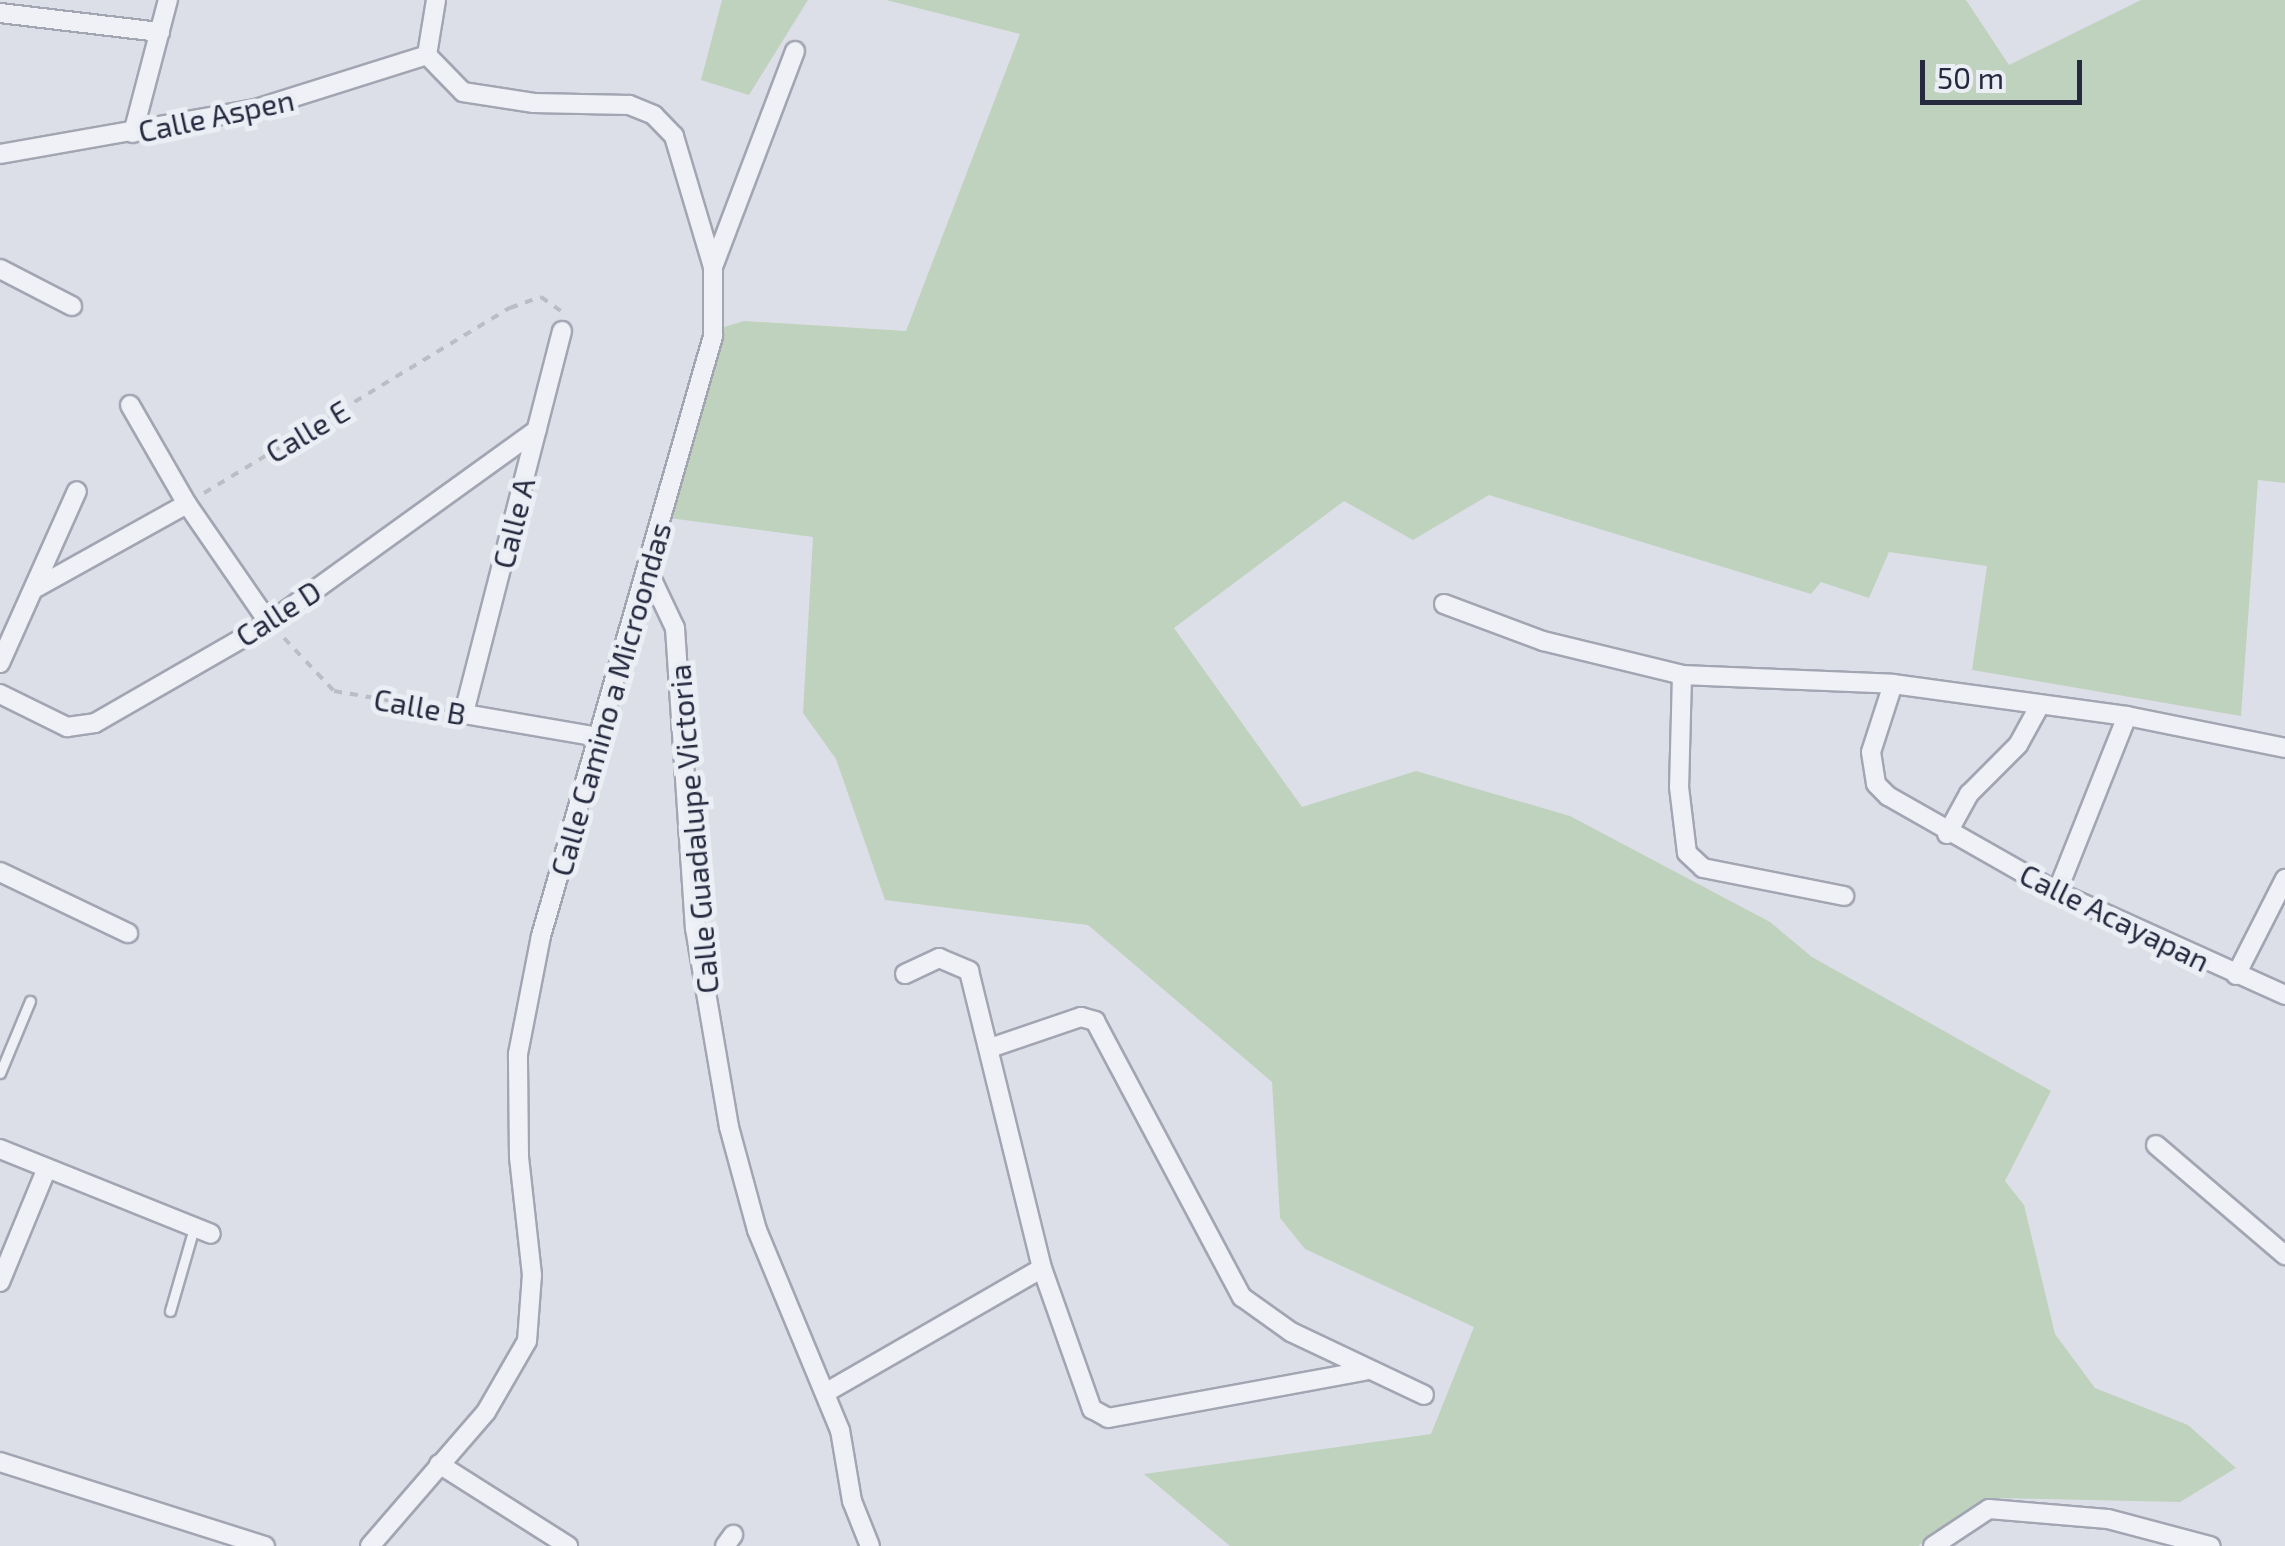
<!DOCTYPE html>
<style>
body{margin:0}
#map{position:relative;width:2285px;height:1546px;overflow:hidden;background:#dddfe8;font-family:"Exo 2",sans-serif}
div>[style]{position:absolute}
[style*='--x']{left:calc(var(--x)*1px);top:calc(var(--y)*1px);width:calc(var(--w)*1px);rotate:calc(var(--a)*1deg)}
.green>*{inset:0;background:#bfd2bd}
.path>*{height:4px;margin-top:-2px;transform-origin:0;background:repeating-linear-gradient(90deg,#bbbdc6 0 8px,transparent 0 16px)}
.roads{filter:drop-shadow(2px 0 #a2a5b2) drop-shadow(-2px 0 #a2a5b2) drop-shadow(0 2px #a2a5b2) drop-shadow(0 -2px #a2a5b2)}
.service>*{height:9px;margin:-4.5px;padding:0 4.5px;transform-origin:4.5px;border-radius:4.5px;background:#f0f1f6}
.minor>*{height:18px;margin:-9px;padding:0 9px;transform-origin:9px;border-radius:9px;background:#f0f1f6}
span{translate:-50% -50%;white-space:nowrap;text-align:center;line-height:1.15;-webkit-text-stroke:10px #eceef5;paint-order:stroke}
.street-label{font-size:30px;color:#252a3f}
.scale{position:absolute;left:1920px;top:60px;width:162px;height:45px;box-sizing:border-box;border:5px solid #252a3f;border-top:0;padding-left:12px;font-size:30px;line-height:35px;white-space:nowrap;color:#252a3f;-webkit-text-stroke:8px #eceef5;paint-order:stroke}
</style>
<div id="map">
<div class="green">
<div style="clip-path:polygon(722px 0,808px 0,749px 95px,701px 80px)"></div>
<div style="clip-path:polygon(886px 0,1966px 0,2009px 65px,2141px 0,2285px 0,2285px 483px,2258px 480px,2241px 716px,1972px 670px,1987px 566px,1889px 552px,1869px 598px,1821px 582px,1811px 594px,1489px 495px,1413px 540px,1344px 501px,1174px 628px,1302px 807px,1416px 771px,1570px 816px,1770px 922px,1812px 957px,2051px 1091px,2005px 1181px,2024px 1205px,2055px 1334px,2095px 1388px,2188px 1425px,2236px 1468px,2180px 1502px,1994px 1498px,1918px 1546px,1230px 1546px,1144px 1474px,1431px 1434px,1474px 1327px,1305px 1249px,1280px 1218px,1272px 1082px,1088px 925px,885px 900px,836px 759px,803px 713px,813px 537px,669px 518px,724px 327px,744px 321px,906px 331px,1020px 34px)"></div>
</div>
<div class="path">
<div style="--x:204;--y:493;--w:358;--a:-31.2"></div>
<div style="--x:510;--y:308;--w:33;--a:-20"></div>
<div style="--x:541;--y:297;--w:24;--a:35"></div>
<div style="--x:284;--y:638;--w:73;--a:46.7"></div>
<div style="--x:334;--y:691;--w:113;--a:9.7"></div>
</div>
<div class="roads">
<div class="service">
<div style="--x:0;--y:1073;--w:78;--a:-67.4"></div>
<div style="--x:170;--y:1311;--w:86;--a:-73.9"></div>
</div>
<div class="minor">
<div style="--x:0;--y:13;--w:161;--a:6.8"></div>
<div style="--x:133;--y:133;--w:138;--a:-75.3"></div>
<div style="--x:0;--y:154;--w:260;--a:-10"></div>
<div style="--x:256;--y:109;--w:179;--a:-17.5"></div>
<div style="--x:713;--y:267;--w:231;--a:-69.2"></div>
<div style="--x:0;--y:269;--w:81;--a:27.2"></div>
<div style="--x:562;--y:331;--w:395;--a:104.4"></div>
<div style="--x:464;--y:714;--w:137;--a:9.7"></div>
<div style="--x:130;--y:405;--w:114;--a:60.1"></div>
<div style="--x:187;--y:504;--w:145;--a:55.4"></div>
<div style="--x:648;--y:571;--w:63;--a:64.7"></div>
<div style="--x:675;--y:628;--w:301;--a:86.2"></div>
<div style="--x:695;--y:928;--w:202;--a:80.3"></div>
<div style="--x:729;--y:1127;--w:107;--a:74.8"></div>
<div style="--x:757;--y:1230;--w:217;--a:67.5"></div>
<div style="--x:840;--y:1430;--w:72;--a:80.4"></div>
<div style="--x:852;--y:1501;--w:48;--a:68.2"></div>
<div style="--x:34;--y:589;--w:175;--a:-29.1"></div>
<div style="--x:1444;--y:604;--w:106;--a:20.5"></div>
<div style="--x:1543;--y:641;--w:143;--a:13.7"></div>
<div style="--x:1682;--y:675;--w:211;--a:2.4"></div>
<div style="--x:1893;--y:684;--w:236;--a:7.8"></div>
<div style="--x:2127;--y:716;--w:161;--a:11.4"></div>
<div style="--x:0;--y:663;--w:188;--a:-65.9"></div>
<div style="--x:1682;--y:675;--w:112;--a:91.5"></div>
<div style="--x:1679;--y:787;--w:66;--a:83.1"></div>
<div style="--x:1687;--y:853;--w:22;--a:43"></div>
<div style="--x:1703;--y:868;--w:144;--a:11.2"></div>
<div style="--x:1893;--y:684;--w:71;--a:107.9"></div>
<div style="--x:1871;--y:752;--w:32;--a:81"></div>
<div style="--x:1876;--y:784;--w:17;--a:45"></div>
<div style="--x:1888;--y:796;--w:194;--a:29.6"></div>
<div style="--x:2057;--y:892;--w:250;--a:24.3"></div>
<div style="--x:0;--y:694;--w:75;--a:26.2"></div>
<div style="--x:67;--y:727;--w:28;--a:-8"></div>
<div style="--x:95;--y:723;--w:201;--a:-29.9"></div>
<div style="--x:269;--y:623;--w:330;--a:-35.8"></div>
<div style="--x:1947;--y:834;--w:46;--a:-61.2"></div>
<div style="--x:1969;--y:794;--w:69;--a:-45"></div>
<div style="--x:2018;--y:745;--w:46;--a:-61.2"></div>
<div style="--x:0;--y:872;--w:142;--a:25.5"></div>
<div style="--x:2057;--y:892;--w:189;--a:-68.3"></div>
<div style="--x:905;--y:974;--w:38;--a:-25"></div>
<div style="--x:939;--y:958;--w:33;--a:23"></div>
<div style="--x:969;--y:971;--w:306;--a:76.2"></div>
<div style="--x:1042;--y:1268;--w:150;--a:70.5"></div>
<div style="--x:1092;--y:1409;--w:18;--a:29"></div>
<div style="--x:1108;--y:1418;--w:261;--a:-10.4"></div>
<div style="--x:2236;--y:975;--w:108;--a:-63"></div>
<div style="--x:990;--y:1048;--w:96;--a:-18.8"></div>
<div style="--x:1081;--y:1017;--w:15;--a:16"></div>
<div style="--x:1095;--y:1021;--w:313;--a:62"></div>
<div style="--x:1242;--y:1297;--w:60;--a:35.5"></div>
<div style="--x:1291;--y:1332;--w:147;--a:25.3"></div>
<div style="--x:2156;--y:1145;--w:170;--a:40.5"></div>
<div style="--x:0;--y:1149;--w:227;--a:21.9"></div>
<div style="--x:0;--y:1282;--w:123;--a:-67.6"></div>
<div style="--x:825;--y:1393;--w:250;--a:-29.9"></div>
<div style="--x:0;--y:1462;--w:278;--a:17.6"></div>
<div style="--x:439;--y:1464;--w:153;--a:32.4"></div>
<div style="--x:370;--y:1546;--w:177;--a:-49.1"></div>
<div style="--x:486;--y:1412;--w:82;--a:-60"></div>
<div style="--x:527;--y:1341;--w:66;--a:-85.7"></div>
<div style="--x:532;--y:1275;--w:119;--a:-96.3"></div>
<div style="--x:519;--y:1157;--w:103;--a:-90.6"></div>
<div style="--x:518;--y:1054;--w:120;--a:-79"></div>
<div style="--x:541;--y:936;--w:624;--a:-74"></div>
<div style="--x:713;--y:336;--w:69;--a:-90"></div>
<div style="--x:713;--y:267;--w:137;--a:-106.6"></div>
<div style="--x:674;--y:136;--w:29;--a:-134"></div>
<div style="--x:654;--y:115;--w:27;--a:-158"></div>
<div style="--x:629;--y:105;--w:95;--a:-178.8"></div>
<div style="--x:534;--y:103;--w:72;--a:-171.2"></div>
<div style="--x:463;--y:92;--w:52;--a:-134.2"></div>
<div style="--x:427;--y:55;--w:56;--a:-80.7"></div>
<div style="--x:725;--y:1546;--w:14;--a:-54"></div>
<div style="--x:1933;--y:1546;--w:67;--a:-33.5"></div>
<div style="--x:1989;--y:1509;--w:119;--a:4.8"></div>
<div style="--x:2108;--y:1519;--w:106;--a:14.8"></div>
</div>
</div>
<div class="street-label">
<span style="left:216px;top:115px;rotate:-12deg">Calle Aspen</span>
<span style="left:307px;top:431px;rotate:-31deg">Calle E</span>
<span style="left:513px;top:523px;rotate:-76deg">Calle A</span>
<span style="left:278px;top:613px;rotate:-33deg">Calle D</span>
<span style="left:610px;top:699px;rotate:-74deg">Calle Camino a Microondas</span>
<span style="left:420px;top:706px;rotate:10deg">Calle B</span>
<span style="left:693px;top:829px;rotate:-95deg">Calle Guadalupe Victoria</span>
<span style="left:2115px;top:917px;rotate:26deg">Calle Acayapan</span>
</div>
<div class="scale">50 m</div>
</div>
